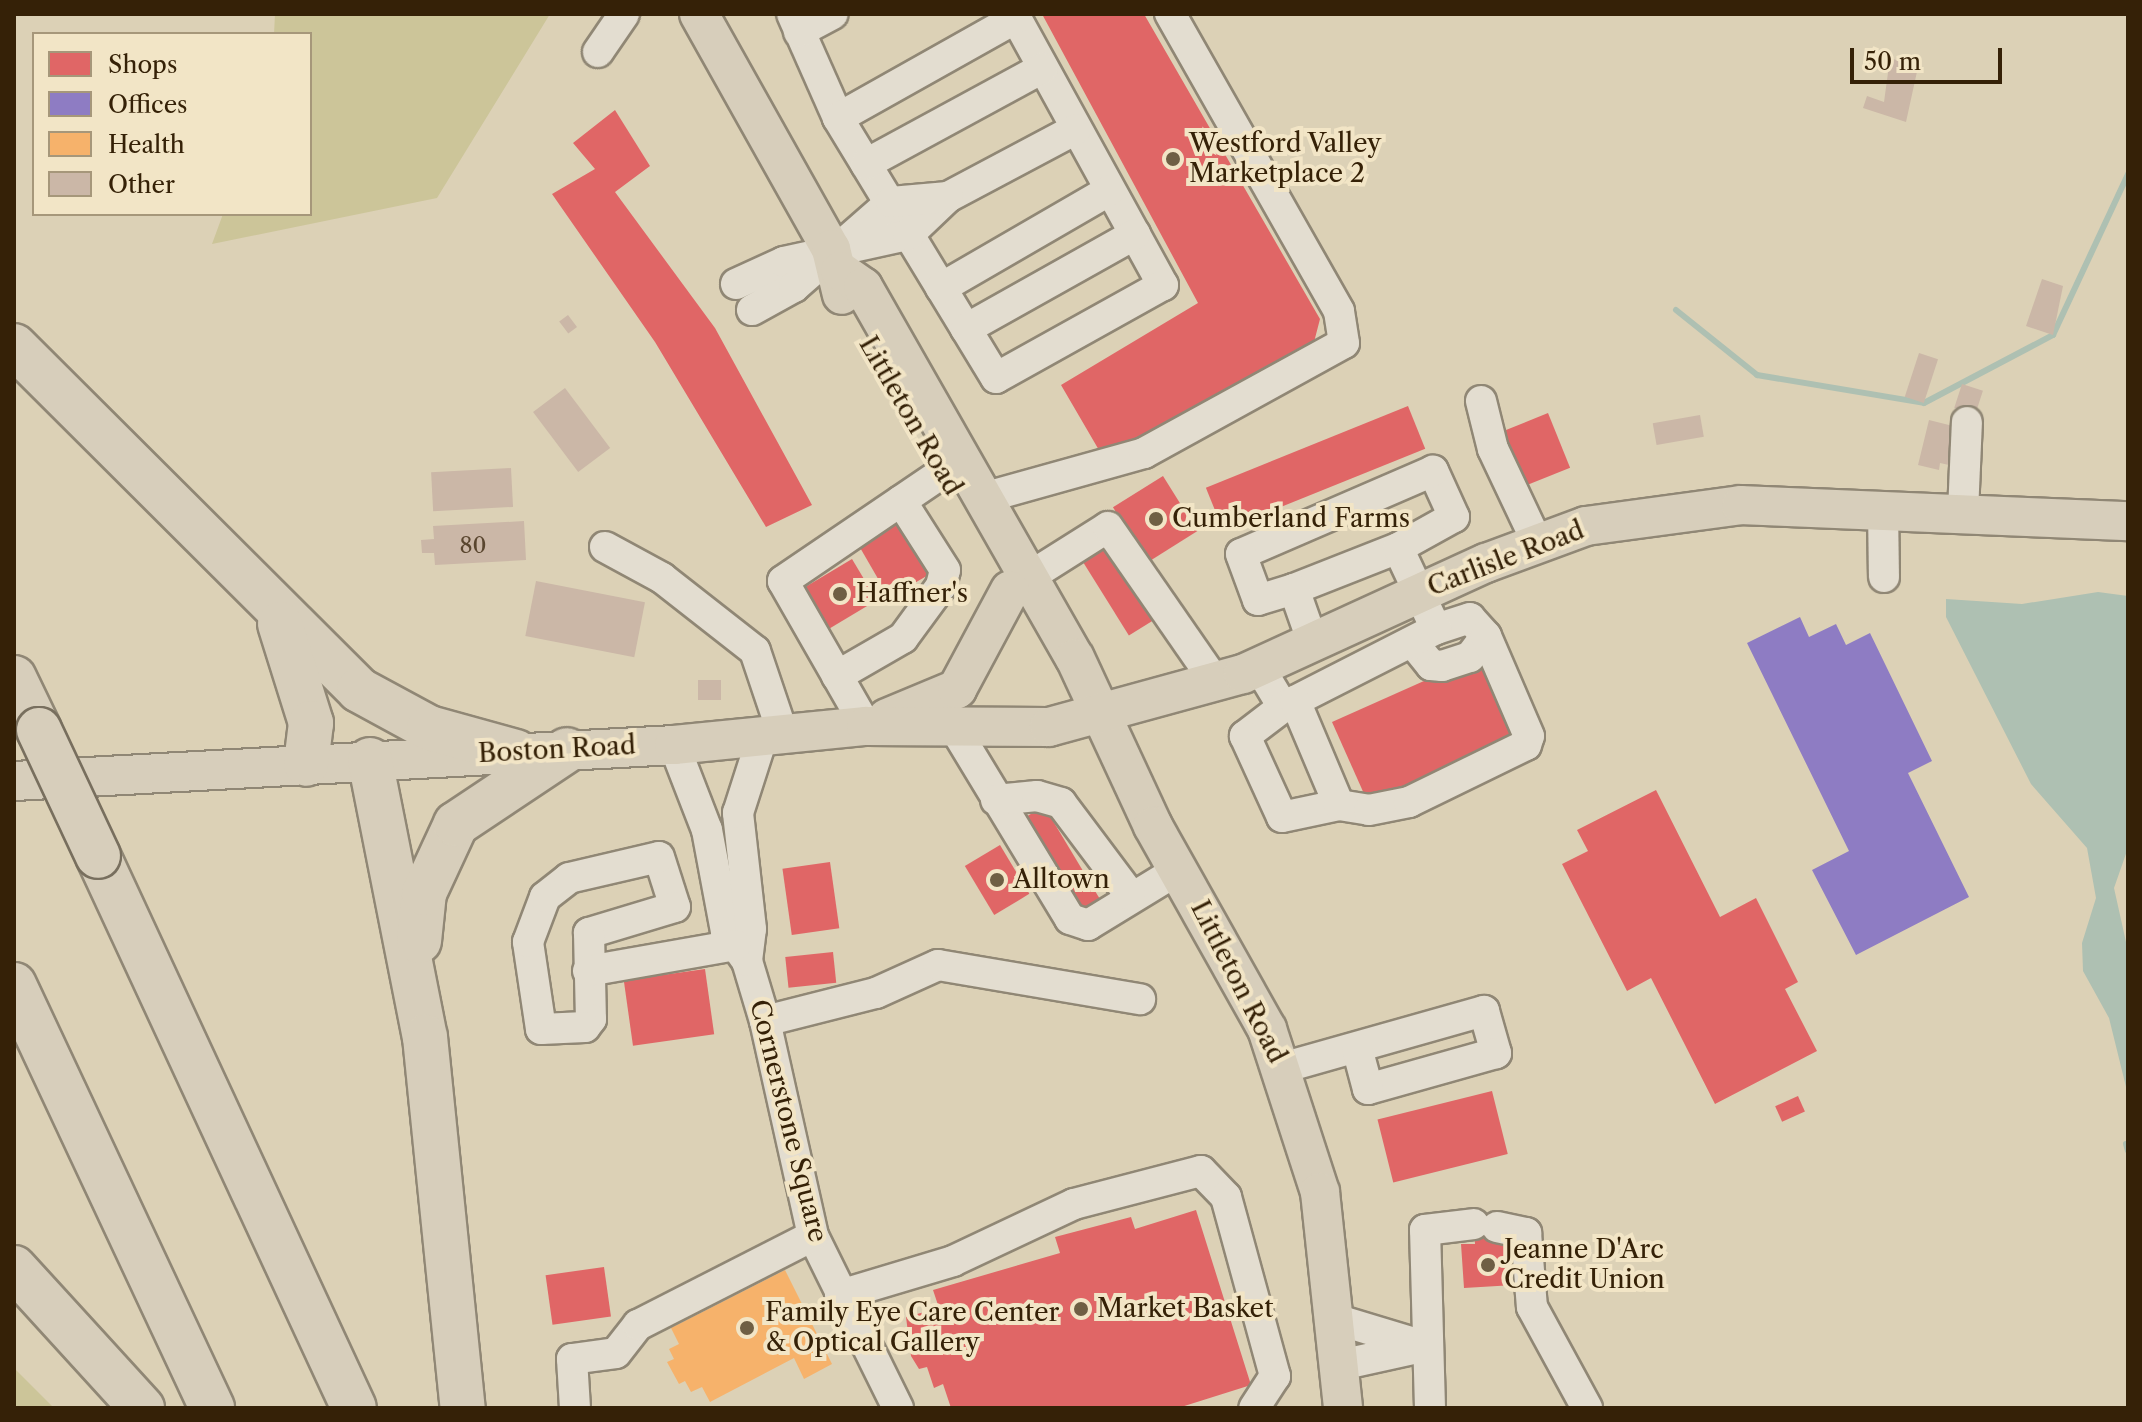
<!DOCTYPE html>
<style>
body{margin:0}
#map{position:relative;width:2142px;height:1422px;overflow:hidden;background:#dcd1b6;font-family:"Libre Caslon Text",serif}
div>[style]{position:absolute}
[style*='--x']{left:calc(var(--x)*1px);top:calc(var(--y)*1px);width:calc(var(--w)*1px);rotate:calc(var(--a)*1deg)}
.green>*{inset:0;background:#ccc599}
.water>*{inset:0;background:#aec0b2}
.shops>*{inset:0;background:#e06666;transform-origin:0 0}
.offices>*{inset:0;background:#8e7cc3}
.health>*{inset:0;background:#f6b26b}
.stream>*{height:6px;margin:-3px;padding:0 3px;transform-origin:3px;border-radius:3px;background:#aec0b2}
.building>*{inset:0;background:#cbb7a7;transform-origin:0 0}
.roads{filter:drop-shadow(2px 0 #908775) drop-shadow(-2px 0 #908775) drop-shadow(0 2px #908775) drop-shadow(0 -2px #908775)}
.minor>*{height:30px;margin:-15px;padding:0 15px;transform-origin:15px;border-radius:15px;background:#e3ddd0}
.major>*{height:38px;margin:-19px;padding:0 19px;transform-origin:19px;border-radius:19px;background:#d7cebb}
.highway>*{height:44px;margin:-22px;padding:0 22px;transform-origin:22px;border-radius:22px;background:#d7cebb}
.bridges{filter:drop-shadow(2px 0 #786f5e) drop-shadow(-2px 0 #786f5e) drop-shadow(0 2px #786f5e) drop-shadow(0 -2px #786f5e)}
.highway-bridge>*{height:44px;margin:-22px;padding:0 22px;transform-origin:22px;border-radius:22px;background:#d7cebb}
.dots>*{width:22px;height:22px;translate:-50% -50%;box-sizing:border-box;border:4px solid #f2e5c6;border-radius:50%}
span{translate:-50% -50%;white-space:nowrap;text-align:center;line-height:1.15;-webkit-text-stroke:8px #f2e5c6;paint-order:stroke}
.number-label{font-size:22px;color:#5a462f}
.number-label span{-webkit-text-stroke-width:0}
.poi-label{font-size:26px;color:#352107}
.left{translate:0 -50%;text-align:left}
.street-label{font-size:26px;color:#352107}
.frame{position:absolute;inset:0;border:16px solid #352107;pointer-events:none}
.legend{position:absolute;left:32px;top:32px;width:280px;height:184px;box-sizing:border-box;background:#f2e5c6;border:2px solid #a6977a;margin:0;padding:10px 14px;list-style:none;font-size:24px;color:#352107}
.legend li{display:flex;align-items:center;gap:16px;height:40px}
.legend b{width:40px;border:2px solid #a6977a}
.scale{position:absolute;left:1850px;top:48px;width:152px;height:36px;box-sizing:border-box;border:4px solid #352107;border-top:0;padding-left:10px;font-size:24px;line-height:28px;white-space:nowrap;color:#352107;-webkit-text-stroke:6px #f2e5c6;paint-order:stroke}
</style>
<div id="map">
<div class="green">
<div style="clip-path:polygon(275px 14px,550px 14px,437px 198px,212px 244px,223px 214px,310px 214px,310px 34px,274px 34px)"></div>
<div style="clip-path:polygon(14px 1368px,54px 1408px,14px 1408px)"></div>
</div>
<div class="water">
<div style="clip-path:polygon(2098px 592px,2128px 596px,2128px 848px,2114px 888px,2128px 951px,2128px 1095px,2109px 1018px,2083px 971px,2082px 943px,2096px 898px,2087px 848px,2031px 784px,1946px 617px,1946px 599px,2022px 604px)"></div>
</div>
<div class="shops">
<div style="clip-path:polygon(1042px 14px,1144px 14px,1320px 319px,1313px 346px,1103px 457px,1061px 385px,1198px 303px)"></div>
<div style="clip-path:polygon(615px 110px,650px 166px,615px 192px,715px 328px,812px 505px,766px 527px,655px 342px,552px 194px,595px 169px,573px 143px)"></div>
<div style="left:1408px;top:406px;width:46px;height:218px;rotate:68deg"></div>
<div style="left:1548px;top:413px;width:59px;height:50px;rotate:68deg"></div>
<div style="left:1163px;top:476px;width:65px;height:59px;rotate:58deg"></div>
<div style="left:907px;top:517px;width:61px;height:56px;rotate:60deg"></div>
<div style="left:1106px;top:546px;width:88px;height:28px;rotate:58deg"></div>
<div style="left:852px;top:559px;width:48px;height:56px;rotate:59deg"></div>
<div style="left:1480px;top:656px;width:91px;height:162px;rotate:66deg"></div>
<div style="clip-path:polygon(1656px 790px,1720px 917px,1756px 898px,1798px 982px,1785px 989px,1817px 1051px,1715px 1104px,1651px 978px,1627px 991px,1562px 864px,1588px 851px,1577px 830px)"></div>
<div style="left:1044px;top:806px;width:112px;height:26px;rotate:59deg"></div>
<div style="left:1000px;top:845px;width:57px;height:41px;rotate:59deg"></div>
<div style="left:830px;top:862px;width:67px;height:48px;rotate:82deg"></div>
<div style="left:833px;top:952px;width:31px;height:48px;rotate:84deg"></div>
<div style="left:705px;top:969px;width:66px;height:82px;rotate:82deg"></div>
<div style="left:1492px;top:1091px;width:65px;height:118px;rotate:76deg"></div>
<div style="left:1798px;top:1096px;width:17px;height:25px;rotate:66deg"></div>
<div style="clip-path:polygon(1196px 1210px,1251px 1385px,1178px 1408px,951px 1408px,943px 1384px,934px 1388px,927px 1367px,919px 1369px,911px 1356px,906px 1317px,939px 1308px,933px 1290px,1060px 1253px,1055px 1237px,1131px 1217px,1135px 1229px)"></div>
<div style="clip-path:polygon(1496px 1213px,1512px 1241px,1514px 1285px,1464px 1288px,1461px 1244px,1475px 1244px,1473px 1215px)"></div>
<div style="left:604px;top:1267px;width:50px;height:59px;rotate:82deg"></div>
</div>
<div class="offices">
<div style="clip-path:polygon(1800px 617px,1809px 637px,1836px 624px,1846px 645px,1870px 633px,1932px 761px,1908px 773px,1969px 897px,1856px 955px,1812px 870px,1849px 851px,1747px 643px)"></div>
</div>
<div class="health">
<div style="clip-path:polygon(785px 1270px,832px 1364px,804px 1379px,794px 1358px,710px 1402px,702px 1387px,691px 1392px,685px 1381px,679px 1384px,667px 1362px,674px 1359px,669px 1349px,679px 1344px,671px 1328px)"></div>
</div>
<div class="stream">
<div style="--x:1676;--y:310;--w:104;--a:38.7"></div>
<div style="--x:1757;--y:375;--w:169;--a:9.5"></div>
<div style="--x:1924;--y:403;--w:146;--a:-27.8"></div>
<div style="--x:2053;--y:335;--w:178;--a:-65"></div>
<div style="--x:2126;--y:1144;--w:7;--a:74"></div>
</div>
<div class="building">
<div style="clip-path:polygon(1890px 58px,1918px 67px,1906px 122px,1863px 108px,1867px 96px,1884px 102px)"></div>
<div style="clip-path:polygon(2042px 279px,2063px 286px,2053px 335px,2026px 326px)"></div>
<div style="left:568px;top:315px;width:15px;height:11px;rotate:53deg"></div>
<div style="left:1919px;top:353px;width:20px;height:46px;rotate:18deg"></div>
<div style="left:1962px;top:384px;width:22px;height:25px;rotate:18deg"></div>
<div style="left:565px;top:388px;width:75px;height:40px;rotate:53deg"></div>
<div style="left:1700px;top:415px;width:22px;height:48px;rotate:80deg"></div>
<div style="clip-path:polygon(1929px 420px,1953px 426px,1949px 465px,1940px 463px,1939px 470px,1918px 465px)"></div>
<div style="left:511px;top:468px;width:39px;height:80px;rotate:87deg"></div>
<div style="clip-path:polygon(524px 521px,526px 560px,435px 565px,434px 553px,422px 553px,421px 540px,434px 539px,433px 526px)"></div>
<div style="left:536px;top:581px;width:111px;height:56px;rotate:11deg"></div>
<div style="left:721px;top:680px;width:20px;height:23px;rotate:90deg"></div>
</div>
<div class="roads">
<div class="minor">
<div style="--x:792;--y:14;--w:114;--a:66.1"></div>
<div style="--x:1016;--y:18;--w:305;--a:61.2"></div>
<div style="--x:1163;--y:285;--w:191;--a:150.9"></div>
<div style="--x:996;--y:378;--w:304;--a:-121.3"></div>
<div style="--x:838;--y:118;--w:204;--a:-29.3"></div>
<div style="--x:799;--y:32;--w:38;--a:-28"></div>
<div style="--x:598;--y:52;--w:46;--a:-55.6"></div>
<div style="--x:866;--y:164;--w:201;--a:-28.5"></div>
<div style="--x:736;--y:284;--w:53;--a:-24.6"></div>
<div style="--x:784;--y:262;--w:127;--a:-12.3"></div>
<div style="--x:908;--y:235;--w:55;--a:-43.5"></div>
<div style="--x:948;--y:197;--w:145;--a:-28"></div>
<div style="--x:941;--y:288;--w:195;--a:-30.1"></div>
<div style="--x:752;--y:310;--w:48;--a:-28.7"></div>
<div style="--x:794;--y:287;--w:129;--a:-41.2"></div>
<div style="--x:891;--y:202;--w:57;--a:-5"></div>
<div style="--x:966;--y:329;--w:194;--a:-29.3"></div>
<div style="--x:1481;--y:401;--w:49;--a:76"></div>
<div style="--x:1493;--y:449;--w:103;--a:64.7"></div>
<div style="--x:983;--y:498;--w:167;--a:-15.6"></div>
<div style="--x:1144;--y:453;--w:228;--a:-28.8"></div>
<div style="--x:1344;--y:343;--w:32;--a:-99"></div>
<div style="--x:1339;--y:311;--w:342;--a:-119.6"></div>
<div style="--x:1883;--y:508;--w:69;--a:89.2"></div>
<div style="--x:1963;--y:512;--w:90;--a:-87.5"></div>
<div style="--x:605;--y:547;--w:65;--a:28.5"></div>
<div style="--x:662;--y:578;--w:118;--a:38.1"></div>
<div style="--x:755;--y:651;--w:88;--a:71.4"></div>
<div style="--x:1029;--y:577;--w:93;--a:-32.3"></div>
<div style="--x:1108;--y:527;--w:190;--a:55.3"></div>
<div style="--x:1294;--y:589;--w:112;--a:-21.5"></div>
<div style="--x:1414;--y:644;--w:27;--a:51"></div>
<div style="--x:1431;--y:665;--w:11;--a:5"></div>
<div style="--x:1442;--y:666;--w:29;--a:-18"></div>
<div style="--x:1470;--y:657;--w:26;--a:-53"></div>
<div style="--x:1486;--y:636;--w:24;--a:-132"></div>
<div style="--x:1470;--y:618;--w:36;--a:162"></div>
<div style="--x:1259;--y:667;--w:47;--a:59"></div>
<div style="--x:1283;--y:707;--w:172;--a:-27"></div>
<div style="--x:1436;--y:629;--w:89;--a:-115.1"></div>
<div style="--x:1398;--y:548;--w:64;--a:-29"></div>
<div style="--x:1454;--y:517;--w:51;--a:-114.5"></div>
<div style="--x:1433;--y:471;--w:209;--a:156.6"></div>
<div style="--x:1241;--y:554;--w:49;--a:69.7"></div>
<div style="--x:1258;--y:600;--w:38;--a:-17"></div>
<div style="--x:1294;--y:589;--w:57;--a:70.6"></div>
<div style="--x:837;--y:676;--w:76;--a:-29.9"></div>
<div style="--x:903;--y:638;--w:64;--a:-53.8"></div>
<div style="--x:941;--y:586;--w:16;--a:-76"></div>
<div style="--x:945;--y:570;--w:82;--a:-122.5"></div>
<div style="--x:1283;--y:707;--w:48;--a:142.7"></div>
<div style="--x:1245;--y:736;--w:89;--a:65.4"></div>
<div style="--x:1282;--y:817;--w:58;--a:-11.9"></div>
<div style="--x:1339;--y:805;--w:113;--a:-112.9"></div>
<div style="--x:952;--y:724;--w:228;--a:58.8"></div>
<div style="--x:1070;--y:919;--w:19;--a:18"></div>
<div style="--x:1088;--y:925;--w:105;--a:-31.4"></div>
<div style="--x:866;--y:726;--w:167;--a:-119.8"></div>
<div style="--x:783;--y:581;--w:192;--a:-34.2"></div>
<div style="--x:674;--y:745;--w:91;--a:68.8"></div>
<div style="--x:707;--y:830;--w:104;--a:79.4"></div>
<div style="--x:726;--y:932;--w:36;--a:54"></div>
<div style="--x:747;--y:961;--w:63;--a:73.3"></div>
<div style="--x:765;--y:1021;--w:220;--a:77.4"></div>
<div style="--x:813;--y:1236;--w:192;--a:63.7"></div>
<div style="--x:996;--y:800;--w:41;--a:-5.6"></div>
<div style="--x:1037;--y:796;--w:25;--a:16"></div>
<div style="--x:1061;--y:803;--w:115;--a:53.1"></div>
<div style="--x:1339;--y:805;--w:30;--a:9"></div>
<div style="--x:1369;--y:810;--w:41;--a:-11.3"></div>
<div style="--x:1409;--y:802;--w:130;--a:-26"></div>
<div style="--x:1526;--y:745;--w:9;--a:-72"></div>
<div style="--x:1529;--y:736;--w:109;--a:-113.3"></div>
<div style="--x:659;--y:857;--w:52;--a:72.3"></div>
<div style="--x:675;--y:907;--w:90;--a:163.2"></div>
<div style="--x:589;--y:933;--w:86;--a:88.7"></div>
<div style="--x:591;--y:1019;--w:10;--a:127"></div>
<div style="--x:585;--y:1027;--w:44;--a:177.4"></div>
<div style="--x:541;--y:1029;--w:88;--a:-98.5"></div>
<div style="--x:528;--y:942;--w:48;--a:-69.3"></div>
<div style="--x:545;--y:897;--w:31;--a:-38"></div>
<div style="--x:569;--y:878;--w:92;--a:-13.1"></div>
<div style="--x:747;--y:961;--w:32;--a:-83"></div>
<div style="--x:751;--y:929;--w:117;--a:-96.4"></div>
<div style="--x:738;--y:813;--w:82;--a:-72.2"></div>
<div style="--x:588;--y:971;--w:150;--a:-10"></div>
<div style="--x:765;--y:1021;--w:114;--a:-14.2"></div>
<div style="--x:876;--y:993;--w:68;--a:-24.3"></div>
<div style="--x:938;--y:965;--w:205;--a:9.6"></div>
<div style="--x:1282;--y:1068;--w:210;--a:-15.8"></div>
<div style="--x:1484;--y:1011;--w:44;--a:74.1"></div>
<div style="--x:1496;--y:1053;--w:133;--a:164.3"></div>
<div style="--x:1368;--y:1089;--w:42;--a:-105"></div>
<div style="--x:1497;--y:1227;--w:30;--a:12"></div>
<div style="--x:1526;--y:1233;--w:74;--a:85.4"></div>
<div style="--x:1532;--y:1307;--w:115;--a:61.4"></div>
<div style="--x:840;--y:1295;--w:118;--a:-16.7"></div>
<div style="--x:953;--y:1261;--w:134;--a:-25.2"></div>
<div style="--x:1074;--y:1204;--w:131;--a:-14.6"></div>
<div style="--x:1201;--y:1171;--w:36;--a:46"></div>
<div style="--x:1226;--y:1197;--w:186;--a:74.7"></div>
<div style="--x:1275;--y:1376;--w:38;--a:123"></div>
<div style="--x:1335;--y:1319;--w:96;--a:16.9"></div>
<div style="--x:1340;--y:1365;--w:79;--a:-12.4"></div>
<div style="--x:575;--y:1408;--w:49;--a:-93.5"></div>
<div style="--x:572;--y:1359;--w:44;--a:-7.8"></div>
<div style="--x:616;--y:1353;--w:36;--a:-52"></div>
<div style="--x:638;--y:1325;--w:196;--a:-27"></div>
<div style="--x:1430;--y:1408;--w:178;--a:-91.6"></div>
<div style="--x:1425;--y:1230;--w:49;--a:-7"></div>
</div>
<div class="major">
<div style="--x:699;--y:14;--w:270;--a:60.7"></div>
<div style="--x:831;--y:249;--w:47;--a:76.6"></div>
<div style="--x:840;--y:271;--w:28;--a:35"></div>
<div style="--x:863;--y:287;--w:427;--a:60.3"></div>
<div style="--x:1075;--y:658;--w:185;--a:65.1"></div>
<div style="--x:1153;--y:826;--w:233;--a:60.7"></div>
<div style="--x:1267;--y:1029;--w:171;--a:72"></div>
<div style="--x:1320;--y:1192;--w:217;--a:83.9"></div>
<div style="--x:887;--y:718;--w:76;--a:-22.5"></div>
<div style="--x:957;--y:689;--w:112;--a:-61.8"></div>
<div style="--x:14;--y:781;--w:661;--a:-3.12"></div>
<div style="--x:674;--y:745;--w:193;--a:-5.7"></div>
<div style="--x:866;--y:726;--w:183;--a:0.3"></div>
<div style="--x:1049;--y:727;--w:201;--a:-15.3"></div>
<div style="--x:1243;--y:674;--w:267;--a:-24.6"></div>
<div style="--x:1486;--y:563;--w:107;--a:-20.3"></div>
<div style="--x:1586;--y:526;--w:156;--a:-7.7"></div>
<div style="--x:1741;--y:505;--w:387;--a:2.4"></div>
</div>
<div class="highway">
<div style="--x:14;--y:346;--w:487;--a:44.9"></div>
<div style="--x:359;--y:690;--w:80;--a:28.5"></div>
<div style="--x:429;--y:728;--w:90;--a:15.4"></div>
<div style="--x:280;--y:624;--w:104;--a:72.6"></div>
<div style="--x:311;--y:723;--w:41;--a:97"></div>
<div style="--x:14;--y:678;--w:58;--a:64.3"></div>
<div style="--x:370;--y:760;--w:282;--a:78.8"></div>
<div style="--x:425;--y:1037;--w:373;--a:84.2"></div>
<div style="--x:98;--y:856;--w:608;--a:65.12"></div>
<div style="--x:419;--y:941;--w:48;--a:-84.1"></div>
<div style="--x:424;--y:893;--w:76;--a:-65.1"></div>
<div style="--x:456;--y:824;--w:133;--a:-33.7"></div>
<div style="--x:14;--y:985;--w:467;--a:64.9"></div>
<div style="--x:14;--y:1268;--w:190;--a:47.6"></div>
</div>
</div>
<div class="bridges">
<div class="highway-bridge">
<div style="--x:39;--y:730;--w:139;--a:64.9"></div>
</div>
</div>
<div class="dots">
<div style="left:1173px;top:159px;background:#6f5f44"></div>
<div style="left:1156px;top:519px;background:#6f5f44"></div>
<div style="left:840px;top:594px;background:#6f5f44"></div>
<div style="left:997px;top:880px;background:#6f5f44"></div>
<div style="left:1488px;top:1265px;background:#6f5f44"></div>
<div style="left:1081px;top:1309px;background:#6f5f44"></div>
<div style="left:747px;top:1328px;background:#6f5f44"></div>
</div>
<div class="number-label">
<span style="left:473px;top:546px">80</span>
</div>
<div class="poi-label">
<span class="left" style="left:1189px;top:159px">Westford Valley<br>Marketplace 2</span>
<span class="left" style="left:1172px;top:519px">Cumberland Farms</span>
<span class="left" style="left:856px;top:594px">Haffner's</span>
<span class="left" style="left:1013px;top:880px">Alltown</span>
<span class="left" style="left:1504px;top:1265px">Jeanne D'Arc<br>Credit Union</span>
<span class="left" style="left:1097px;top:1309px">Market Basket</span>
<span class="left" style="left:765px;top:1328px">Family Eye Care Center<br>&amp; Optical Gallery</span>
</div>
<div class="street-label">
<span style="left:910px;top:416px;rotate:60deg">Littleton Road</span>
<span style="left:1506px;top:559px;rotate:-21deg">Carlisle Road</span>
<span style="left:557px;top:750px;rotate:-3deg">Boston Road</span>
<span style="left:1238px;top:982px;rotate:63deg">Littleton Road</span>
<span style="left:788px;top:1121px;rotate:76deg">Cornerstone Square</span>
</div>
<div class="frame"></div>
<ul class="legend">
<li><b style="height:22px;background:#e06666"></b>Shops</li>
<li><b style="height:22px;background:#8e7cc3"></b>Offices</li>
<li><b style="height:22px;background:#f6b26b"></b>Health</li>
<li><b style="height:22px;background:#cbb7a7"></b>Other</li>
</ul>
<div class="scale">50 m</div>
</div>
